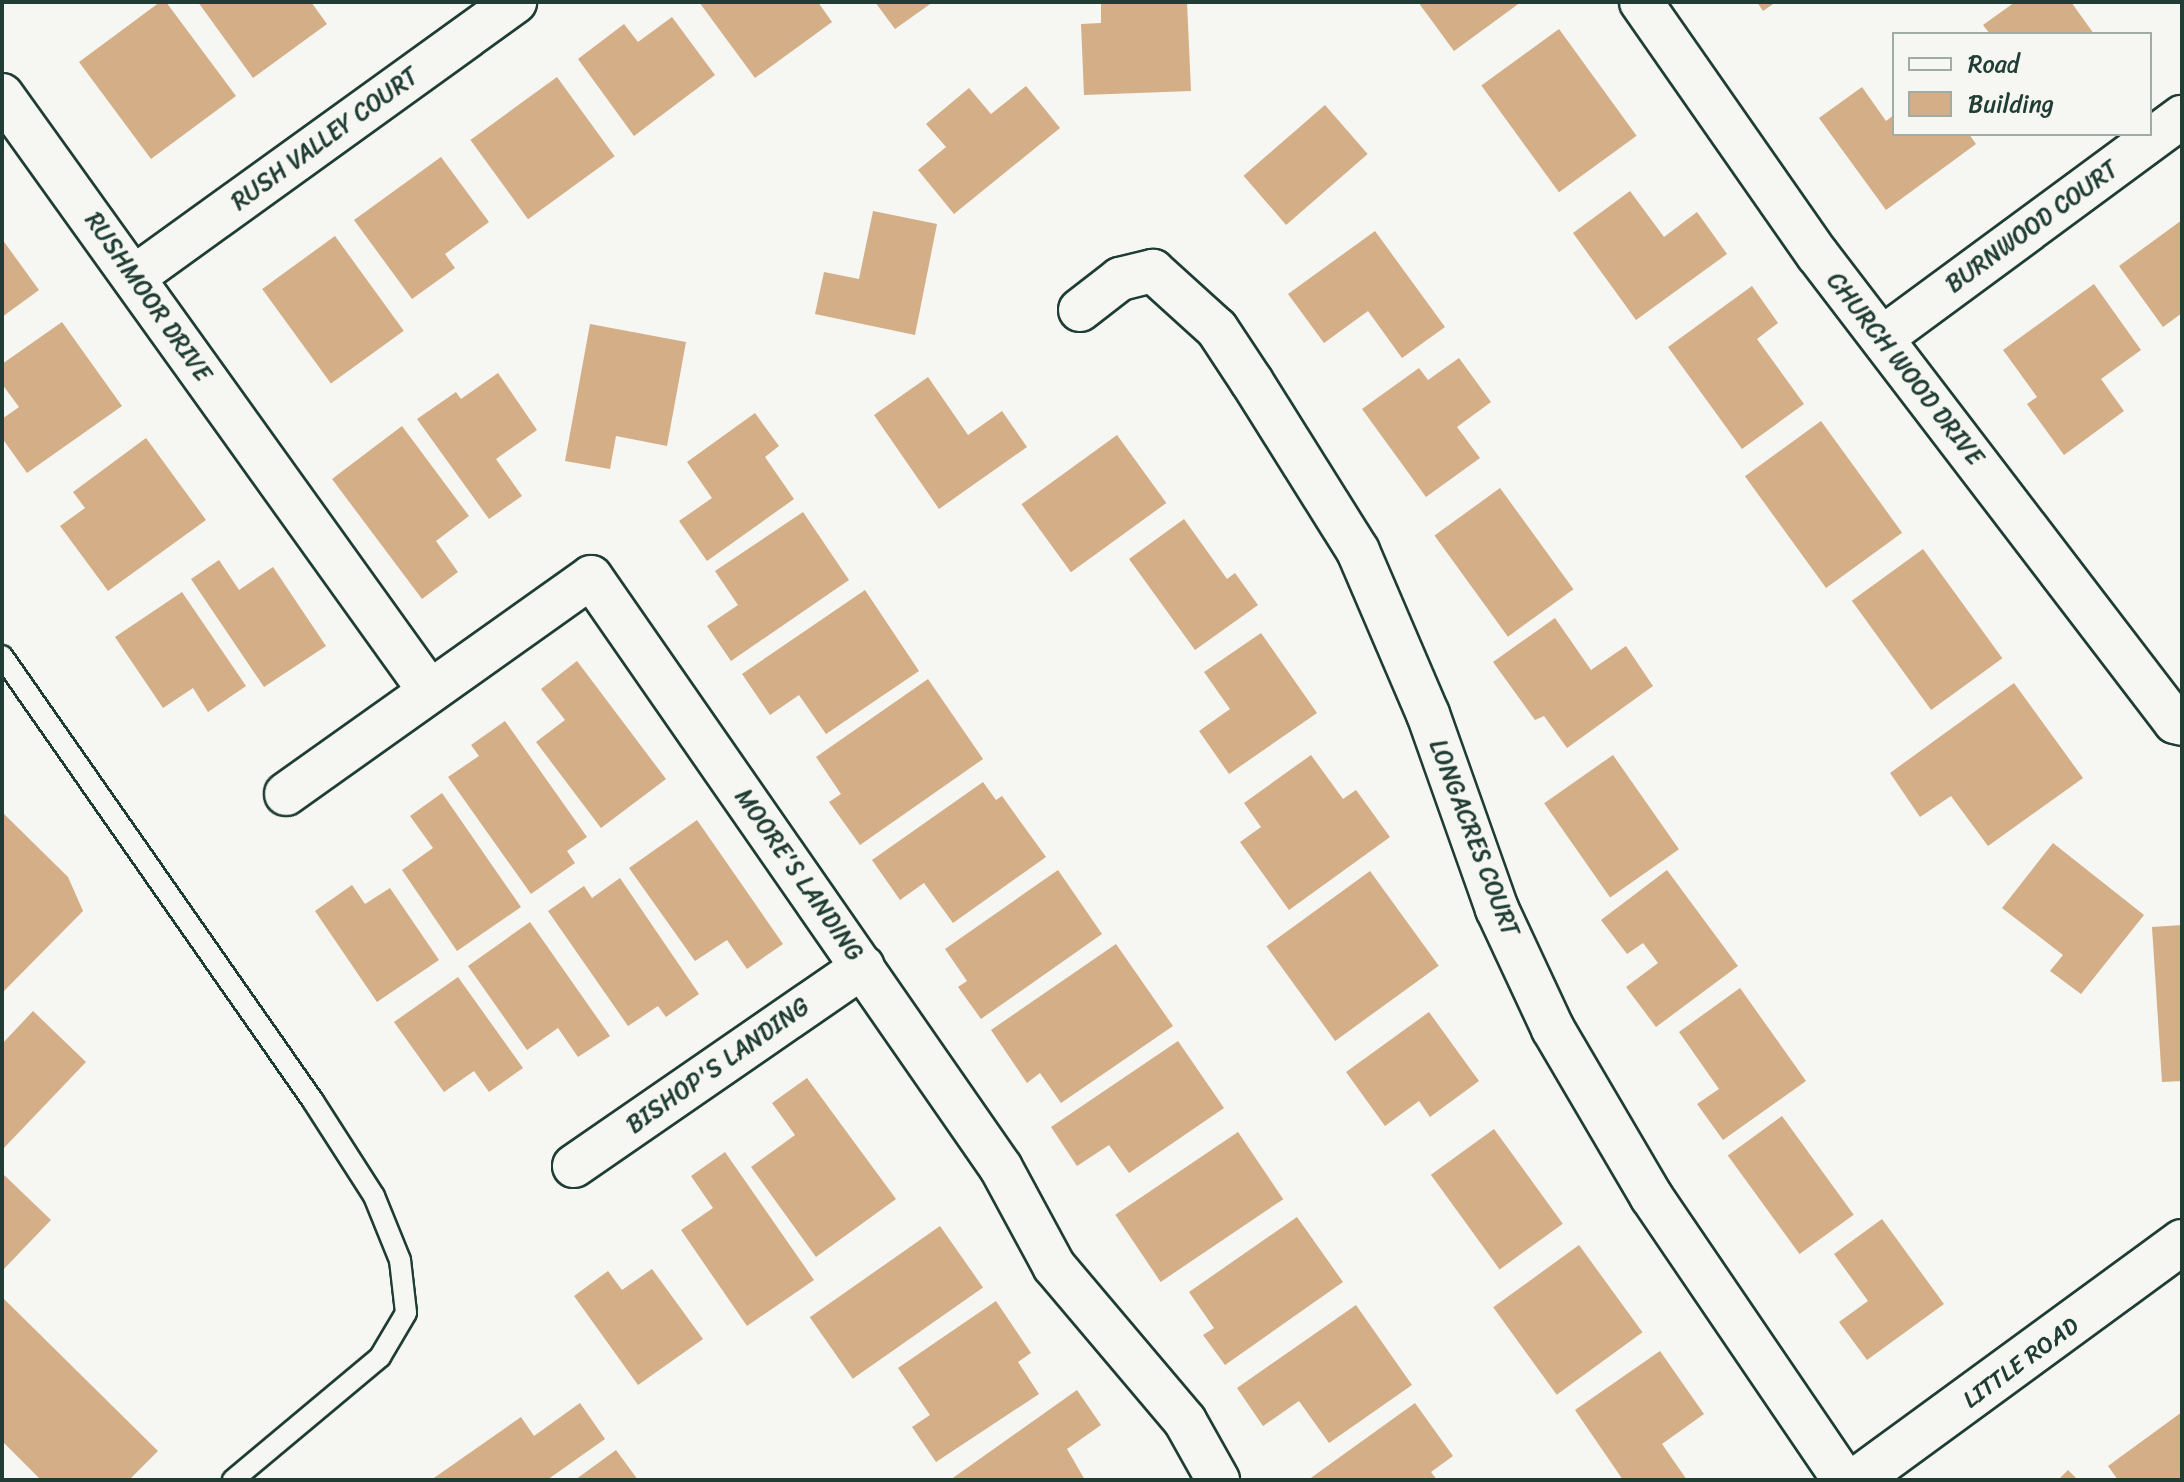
<!DOCTYPE html>
<style>
body{margin:0}
#map{position:relative;width:2184px;height:1482px;overflow:hidden;background:#f6f6f2;font-family:Sriracha,sans-serif}
div>[style]{position:absolute}
[style*='--x']{left:calc(var(--x)*1px);top:calc(var(--y)*1px);width:calc(var(--w)*1px);rotate:calc(var(--a)*1deg)}
.building>*{inset:0;background:#d4ae86;transform-origin:0 0}
.roads{filter:drop-shadow(2px 0 #1f3d34) drop-shadow(-2px 0 #1f3d34) drop-shadow(0 2px #1f3d34) drop-shadow(0 -2px #1f3d34)}
.lane>*{height:20px;margin:-10px;padding:0 10px;transform-origin:10px;border-radius:10px;background:#f6f6f2}
.street>*{height:42px;margin:-21px;padding:0 21px;transform-origin:21px;border-radius:21px;background:#f6f6f2}
.secondary>*{height:44px;margin:-22px;padding:0 22px;transform-origin:22px;border-radius:22px;background:#f6f6f2}
span{translate:-50% -50%;white-space:nowrap;text-align:center;line-height:1.15;-webkit-text-stroke:6px #f6f6f2;paint-order:stroke}
.street-label{font-size:24px;color:#1f3d34}
.frame{position:absolute;inset:0;border:4px solid #1f3d34;pointer-events:none}
.legend{position:absolute;left:1892px;top:32px;width:260px;height:104px;box-sizing:border-box;background:#f6f6f2;border:2px solid #a0aca6;margin:0;padding:10px 14px;list-style:none;font-size:24px;color:#1f3d34}
.legend li{display:flex;align-items:center;gap:16px;height:40px}
.legend b{width:40px;border:2px solid #a0aca6}
</style>
<div id="map">
<div class="building">
<div style="clip-path:polygon(160px 2px,166px 2px,236px 96px,151px 159px,79px 62px)"></div>
<div style="clip-path:polygon(198px 2px,311px 2px,327px 24px,253px 78px)"></div>
<div style="clip-path:polygon(699px 2px,818px 2px,832px 22px,755px 78px)"></div>
<div style="clip-path:polygon(875px 2px,933px 2px,895px 29px)"></div>
<div style="clip-path:polygon(1101px 2px,1187px 2px,1191px 91px,1084px 95px,1081px 24px,1101px 23px)"></div>
<div style="clip-path:polygon(1418px 2px,1521px 2px,1454px 51px)"></div>
<div style="clip-path:polygon(1757px 2px,1776px 2px,1763px 11px)"></div>
<div style="clip-path:polygon(2015px 2px,2071px 2px,2094px 34px,1990px 34px,1983px 25px)"></div>
<div style="clip-path:polygon(672px 17px,715px 75px,634px 136px,578px 59px,624px 24px,638px 42px)"></div>
<div style="left:1559px;top:29px;width:132px;height:96px;rotate:54deg"></div>
<div style="left:557px;top:77px;width:98px;height:107px;rotate:54deg"></div>
<div style="clip-path:polygon(1026px 86px,1060px 128px,954px 214px,918px 170px,946px 147px,926px 124px,969px 88px,991px 114px)"></div>
<div style="clip-path:polygon(1862px 87px,1886px 121px,1894px 115px,1894px 134px,1969px 134px,1976px 144px,1886px 210px,1819px 118px)"></div>
<div style="left:1325px;top:105px;width:65px;height:108px;rotate:49deg"></div>
<div style="clip-path:polygon(441px 157px,489px 222px,445px 254px,455px 268px,412px 299px,354px 220px)"></div>
<div style="clip-path:polygon(1630px 191px,1664px 237px,1697px 212px,1727px 254px,1636px 320px,1573px 233px)"></div>
<div style="clip-path:polygon(873px 211px,937px 224px,915px 335px,815px 314px,824px 272px,859px 279px)"></div>
<div style="clip-path:polygon(2182px 220px,2182px 313px,2163px 327px,2119px 266px)"></div>
<div style="clip-path:polygon(1375px 231px,1445px 327px,1402px 358px,1368px 311px,1324px 343px,1288px 294px)"></div>
<div style="left:335px;top:236px;width:117px;height:90px;rotate:54deg"></div>
<div style="clip-path:polygon(2px 239px,39px 290px,2px 317px)"></div>
<div style="clip-path:polygon(2094px 284px,2141px 350px,2101px 379px,2124px 411px,2064px 455px,2027px 404px,2037px 397px,2003px 350px)"></div>
<div style="clip-path:polygon(1752px 286px,1778px 323px,1757px 339px,1804px 404px,1742px 449px,1668px 347px)"></div>
<div style="clip-path:polygon(62px 322px,122px 406px,27px 473px,2px 438px,2px 419px,19px 407px,2px 384px,2px 364px)"></div>
<div style="clip-path:polygon(590px 324px,686px 342px,667px 446px,616px 436px,610px 469px,565px 461px)"></div>
<div style="clip-path:polygon(1459px 358px,1491px 402px,1457px 427px,1480px 458px,1426px 497px,1362px 409px,1419px 368px,1428px 380px)"></div>
<div style="clip-path:polygon(498px 373px,537px 430px,496px 459px,522px 496px,489px 519px,417px 419px,456px 392px,461px 399px)"></div>
<div style="clip-path:polygon(928px 377px,968px 435px,1002px 411px,1027px 447px,939px 509px,874px 415px)"></div>
<div style="clip-path:polygon(755px 413px,779px 446px,765px 457px,794px 499px,707px 561px,679px 521px,712px 498px,687px 462px)"></div>
<div style="left:1821px;top:421px;width:138px;height:94px;rotate:54deg"></div>
<div style="clip-path:polygon(402px 426px,469px 516px,436px 541px,458px 572px,422px 599px,332px 479px)"></div>
<div style="left:1117px;top:435px;width:84px;height:118px;rotate:54deg"></div>
<div style="clip-path:polygon(146px 438px,206px 520px,108px 591px,60px 526px,85px 508px,73px 492px)"></div>
<div style="left:1500px;top:488px;width:125px;height:81px;rotate:54deg"></div>
<div style="clip-path:polygon(803px 512px,849px 580px,731px 661px,707px 626px,738px 605px,715px 571px)"></div>
<div style="clip-path:polygon(1184px 519px,1227px 579px,1235px 573px,1258px 605px,1195px 650px,1129px 559px)"></div>
<div style="left:1923px;top:549px;width:135px;height:88px;rotate:54deg"></div>
<div style="clip-path:polygon(219px 560px,239px 590px,273px 567px,326px 646px,264px 687px,191px 579px)"></div>
<div style="clip-path:polygon(865px 590px,919px 671px,826px 734px,799px 695px,770px 715px,742px 674px)"></div>
<div style="clip-path:polygon(182px 592px,246px 686px,208px 712px,193px 688px,163px 708px,115px 637px)"></div>
<div style="clip-path:polygon(1555px 618px,1591px 670px,1626px 646px,1653px 686px,1567px 748px,1544px 716px,1535px 720px,1493px 662px)"></div>
<div style="clip-path:polygon(1261px 633px,1317px 713px,1229px 774px,1199px 731px,1230px 709px,1204px 672px)"></div>
<div style="clip-path:polygon(577px 661px,666px 779px,601px 828px,536px 742px,565px 720px,541px 689px)"></div>
<div style="clip-path:polygon(928px 679px,983px 759px,860px 845px,829px 802px,841px 794px,816px 757px)"></div>
<div style="clip-path:polygon(2014px 683px,2083px 778px,1988px 846px,1951px 796px,1920px 817px,1890px 773px)"></div>
<div style="clip-path:polygon(505px 721px,587px 837px,567px 851px,575px 863px,531px 894px,448px 777px,479px 756px,471px 745px)"></div>
<div style="clip-path:polygon(1311px 755px,1343px 799px,1356px 790px,1390px 837px,1289px 910px,1240px 842px,1261px 827px,1244px 803px)"></div>
<div style="left:1613px;top:755px;width:115px;height:84px;rotate:55deg"></div>
<div style="clip-path:polygon(983px 782px,996px 800px,1002px 796px,1046px 857px,953px 923px,924px 883px,900px 900px,872px 860px)"></div>
<div style="clip-path:polygon(442px 793px,521px 907px,457px 951px,402px 870px,433px 848px,410px 816px)"></div>
<div style="clip-path:polygon(2px 812px,68px 877px,83px 911px,2px 993px)"></div>
<div style="clip-path:polygon(697px 820px,783px 944px,747px 969px,727px 940px,695px 961px,629px 868px)"></div>
<div style="clip-path:polygon(2053px 843px,2144px 915px,2081px 994px,2050px 971px,2063px 955px,2002px 908px)"></div>
<div style="clip-path:polygon(1058px 870px,1102px 934px,981px 1019px,958px 987px,967px 981px,945px 949px)"></div>
<div style="clip-path:polygon(1667px 870px,1738px 966px,1656px 1027px,1626px 987px,1658px 963px,1643px 943px,1627px 954px,1601px 920px)"></div>
<div style="left:1370px;top:871px;width:117px;height:128px;rotate:54deg"></div>
<div style="clip-path:polygon(620px 878px,699px 994px,666px 1017px,658px 1006px,628px 1026px,548px 911px,584px 886px,592px 898px)"></div>
<div style="clip-path:polygon(352px 885px,365px 904px,390px 888px,439px 960px,377px 1002px,315px 911px)"></div>
<div style="clip-path:polygon(530px 922px,610px 1036px,578px 1057px,558px 1028px,527px 1050px,468px 966px)"></div>
<div style="clip-path:polygon(2182px 925px,2182px 1081px,2162px 1082px,2152px 927px)"></div>
<div style="clip-path:polygon(1116px 944px,1173px 1026px,1061px 1103px,1040px 1073px,1027px 1083px,991px 1030px)"></div>
<div style="clip-path:polygon(458px 977px,523px 1068px,489px 1092px,474px 1071px,444px 1092px,394px 1022px)"></div>
<div style="clip-path:polygon(1740px 988px,1806px 1081px,1723px 1140px,1697px 1104px,1719px 1089px,1679px 1032px)"></div>
<div style="clip-path:polygon(33px 1011px,86px 1062px,2px 1150px,2px 1044px)"></div>
<div style="clip-path:polygon(1429px 1012px,1479px 1081px,1430px 1117px,1419px 1101px,1385px 1126px,1346px 1072px)"></div>
<div style="clip-path:polygon(1178px 1041px,1224px 1108px,1129px 1173px,1109px 1145px,1077px 1166px,1051px 1127px)"></div>
<div style="clip-path:polygon(807px 1078px,896px 1199px,816px 1257px,751px 1167px,795px 1135px,772px 1103px)"></div>
<div style="left:1782px;top:1116px;width:122px;height:67px;rotate:54deg"></div>
<div style="left:1494px;top:1129px;width:117px;height:78px;rotate:54deg"></div>
<div style="left:1238px;top:1132px;width:81px;height:148px;rotate:56deg"></div>
<div style="clip-path:polygon(725px 1152px,814px 1280px,747px 1326px,681px 1230px,713px 1208px,691px 1176px)"></div>
<div style="clip-path:polygon(2px 1173px,51px 1220px,2px 1271px)"></div>
<div style="clip-path:polygon(1297px 1217px,1343px 1282px,1225px 1365px,1203px 1335px,1214px 1328px,1189px 1292px)"></div>
<div style="clip-path:polygon(1882px 1219px,1944px 1304px,1867px 1360px,1839px 1322px,1868px 1301px,1834px 1254px)"></div>
<div style="left:940px;top:1226px;width:75px;height:159px;rotate:55deg"></div>
<div style="left:1579px;top:1245px;width:108px;height:106px;rotate:54deg"></div>
<div style="clip-path:polygon(652px 1269px,703px 1339px,638px 1385px,574px 1296px,608px 1271px,622px 1290px)"></div>
<div style="clip-path:polygon(2px 1297px,158px 1451px,129px 1480px,41px 1480px,2px 1441px)"></div>
<div style="clip-path:polygon(996px 1301px,1031px 1353px,1018px 1362px,1039px 1394px,936px 1462px,912px 1427px,930px 1415px,898px 1368px)"></div>
<div style="clip-path:polygon(1356px 1305px,1412px 1385px,1329px 1443px,1299px 1401px,1263px 1426px,1237px 1388px)"></div>
<div style="clip-path:polygon(1660px 1351px,1704px 1414px,1662px 1444px,1687px 1480px,1623px 1480px,1575px 1410px)"></div>
<div style="clip-path:polygon(1077px 1390px,1101px 1425px,1067px 1449px,1085px 1480px,950px 1480px)"></div>
<div style="clip-path:polygon(580px 1403px,605px 1439px,547px 1480px,431px 1480px,521px 1417px,534px 1436px)"></div>
<div style="clip-path:polygon(1415px 1403px,1453px 1456px,1431px 1472px,1437px 1480px,1308px 1480px)"></div>
<div style="clip-path:polygon(2182px 1412px,2182px 1480px,2118px 1480px,2108px 1466px)"></div>
<div style="clip-path:polygon(616px 1450px,638px 1480px,575px 1480px)"></div>
<div style="clip-path:polygon(2068px 1470px,2078px 1480px,2058px 1480px)"></div>
</div>
<div class="roads">
<div class="lane">
<div style="--x:2;--y:656;--w:543;--a:55.05"></div>
<div style="--x:313;--y:1101;--w:113;--a:57.3"></div>
<div style="--x:374;--y:1196;--w:69;--a:67.9"></div>
<div style="--x:400;--y:1260;--w:53;--a:83.5"></div>
<div style="--x:406;--y:1313;--w:51;--a:120.6"></div>
<div style="--x:380;--y:1357;--w:192;--a:140.1"></div>
</div>
<div class="street">
<div style="--x:1641;--y:2;--w:307;--a:55.1"></div>
<div style="--x:1817;--y:254;--w:589;--a:52.59"></div>
<div style="--x:2175;--y:722;--w:7;--a:16"></div>
<div style="--x:2;--y:95;--w:731;--a:54.35"></div>
<div style="--x:134;--y:277;--w:470;--a:-35.8"></div>
<div style="--x:1080;--y:310;--w:51;--a:-37.8"></div>
<div style="--x:1120;--y:279;--w:34;--a:-14"></div>
<div style="--x:1153;--y:271;--w:86;--a:42.2"></div>
<div style="--x:1217;--y:329;--w:64;--a:56.6"></div>
<div style="--x:1252;--y:382;--w:199;--a:57.9"></div>
<div style="--x:1358;--y:551;--w:177;--a:66.8"></div>
<div style="--x:1428;--y:714;--w:207;--a:70.5"></div>
<div style="--x:1497;--y:909;--w:132;--a:65"></div>
<div style="--x:1553;--y:1029;--w:194;--a:59.6"></div>
<div style="--x:1651;--y:1196;--w:343;--a:55.8"></div>
<div style="--x:1882;--y:338;--w:373;--a:-36.4"></div>
<div style="--x:286;--y:794;--w:374;--a:-35.4"></div>
<div style="--x:591;--y:577;--w:719;--a:55.25"></div>
<div style="--x:1001;--y:1168;--w:111;--a:61.6"></div>
<div style="--x:1054;--y:1266;--w:203;--a:49.8"></div>
<div style="--x:1185;--y:1421;--w:68;--a:60.8"></div>
<div style="--x:574;--y:1166;--w:351;--a:-34.6"></div>
</div>
<div class="secondary">
<div style="--x:1857;--y:1480;--w:403;--a:-36.2"></div>
</div>
</div>
<div class="street-label">
<span style="left:325px;top:139px;rotate:-36deg">RUSH VALLEY COURT</span>
<span style="left:2032px;top:227px;rotate:-36deg">BURNWOOD COURT</span>
<span style="left:148px;top:297px;rotate:55deg">RUSHMOOR DRIVE</span>
<span style="left:1905px;top:369px;rotate:52deg">CHURCH WOOD DRIVE</span>
<span style="left:1474px;top:838px;rotate:69deg">LONGACRES COURT</span>
<span style="left:799px;top:875px;rotate:55deg">MOORE'S LANDING</span>
<span style="left:718px;top:1066px;rotate:-35deg">BISHOP'S LANDING</span>
<span style="left:2021px;top:1363px;rotate:-36deg">LITTLE ROAD</span>
</div>
<div class="frame"></div>
<ul class="legend">
<li><b style="height:10px;background:#f6f6f2"></b>Road</li>
<li><b style="height:22px;background:#d4ae86"></b>Building</li>
</ul>
</div>
